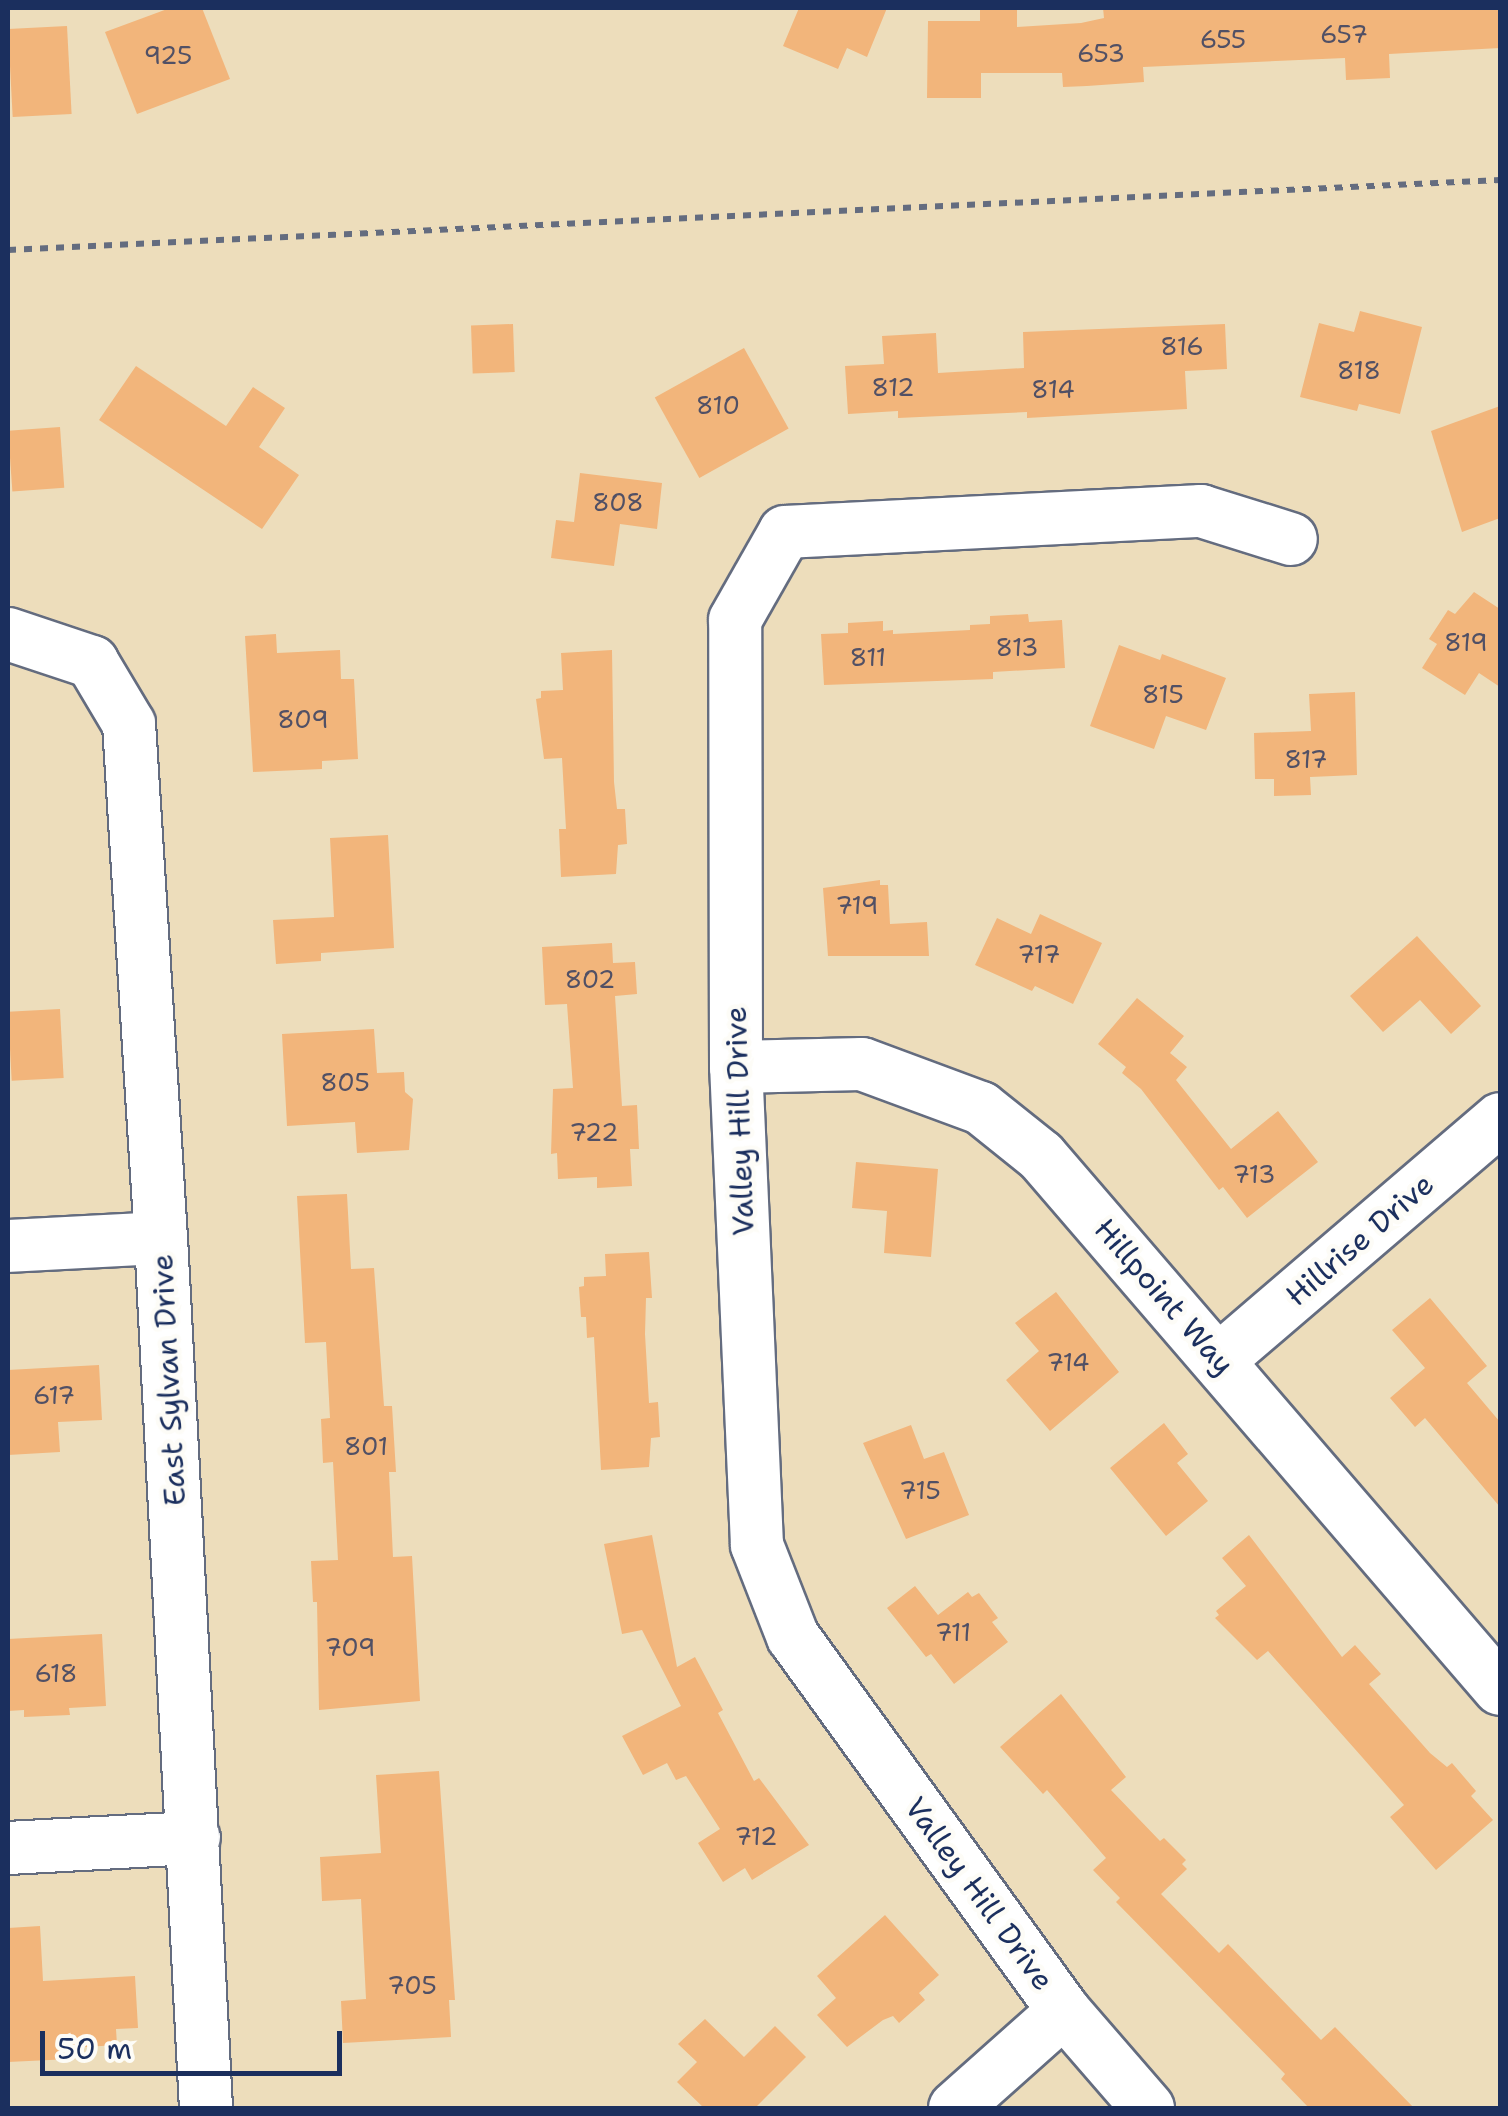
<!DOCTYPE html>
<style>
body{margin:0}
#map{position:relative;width:1508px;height:2116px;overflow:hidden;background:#edddbb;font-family:"Shantell Sans",sans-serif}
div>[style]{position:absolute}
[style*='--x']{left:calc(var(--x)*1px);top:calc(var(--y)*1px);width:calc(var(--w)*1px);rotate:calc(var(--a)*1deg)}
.building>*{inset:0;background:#f2b57b;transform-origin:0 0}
.path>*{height:6px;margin-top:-3px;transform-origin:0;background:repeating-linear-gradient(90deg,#646c7f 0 8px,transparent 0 16px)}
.roads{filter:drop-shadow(2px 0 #646c7f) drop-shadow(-2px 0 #646c7f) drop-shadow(0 2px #646c7f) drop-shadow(0 -2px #646c7f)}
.minor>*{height:52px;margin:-26px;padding:0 26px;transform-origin:26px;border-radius:26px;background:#fff}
span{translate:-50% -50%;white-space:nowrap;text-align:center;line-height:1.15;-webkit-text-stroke:9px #fdfcf7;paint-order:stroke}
.number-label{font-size:25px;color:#515065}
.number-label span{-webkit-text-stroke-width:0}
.street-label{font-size:30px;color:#1b2f5e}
.frame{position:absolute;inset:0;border:10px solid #1b2f5e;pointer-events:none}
.scale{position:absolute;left:40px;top:2031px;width:302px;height:45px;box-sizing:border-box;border:5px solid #1b2f5e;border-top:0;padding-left:12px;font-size:30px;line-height:35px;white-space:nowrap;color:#1b2f5e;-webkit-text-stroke:8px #fdfcf7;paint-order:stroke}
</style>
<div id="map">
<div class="building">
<div style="clip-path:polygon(170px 8px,202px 8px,230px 79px,137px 114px,105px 32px)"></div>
<div style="clip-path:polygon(799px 8px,887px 8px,867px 57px,847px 48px,838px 69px,783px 46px)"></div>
<div style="clip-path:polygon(980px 8px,1017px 8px,1017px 27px,1081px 23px,1104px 18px,1103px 8px,1500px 8px,1500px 48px,1389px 54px,1390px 78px,1346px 80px,1345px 58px,1143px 67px,1144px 82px,1087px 86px,1063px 87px,1062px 73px,981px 73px,981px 98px,927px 98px,928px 21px,980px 21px)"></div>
<div style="left:67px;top:26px;width:88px;height:59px;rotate:87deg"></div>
<div style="clip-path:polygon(1360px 311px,1422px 327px,1400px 414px,1359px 404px,1357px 411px,1300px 397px,1319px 323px,1354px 332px)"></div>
<div style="left:513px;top:324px;width:48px;height:42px;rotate:88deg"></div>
<div style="clip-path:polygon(1225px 324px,1227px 369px,1185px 371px,1187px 409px,1027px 418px,1027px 412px,898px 418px,898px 411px,848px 414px,845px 366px,884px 364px,882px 336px,936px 333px,938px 373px,1024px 368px,1023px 332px)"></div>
<div style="left:744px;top:348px;width:92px;height:102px;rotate:61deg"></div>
<div style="clip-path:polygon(136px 366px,226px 426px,253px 387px,285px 408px,259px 447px,299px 475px,262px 529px,99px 420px)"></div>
<div style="clip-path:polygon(1500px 406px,1500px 518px,1462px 532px,1431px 431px)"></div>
<div style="left:60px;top:427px;width:61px;height:52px;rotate:86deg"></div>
<div style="clip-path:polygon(580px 473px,662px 483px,657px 529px,620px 524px,614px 566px,551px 558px,556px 520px,574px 522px)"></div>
<div style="clip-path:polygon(1474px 592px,1500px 609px,1500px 687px,1479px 673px,1465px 695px,1422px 668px,1437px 644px,1429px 639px,1448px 610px,1455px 614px)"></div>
<div style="clip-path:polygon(1028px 614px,1029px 622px,1062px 620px,1065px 668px,993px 672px,993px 679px,824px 685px,821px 634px,848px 633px,848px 623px,883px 621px,883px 631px,893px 630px,893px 634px,970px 630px,970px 625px,990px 624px,990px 616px)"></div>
<div style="clip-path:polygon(276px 634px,277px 653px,340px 650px,341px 679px,354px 679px,358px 759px,322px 761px,322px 769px,253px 772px,245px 636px)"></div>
<div style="clip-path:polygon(1119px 645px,1160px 660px,1162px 654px,1226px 678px,1206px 730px,1166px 716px,1154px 749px,1090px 726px)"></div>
<div style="clip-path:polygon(612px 650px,614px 782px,617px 809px,625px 809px,627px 844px,618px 845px,616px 874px,561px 877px,559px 829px,566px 829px,562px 758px,544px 759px,536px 699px,541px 698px,541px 691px,563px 690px,561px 653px)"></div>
<div style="clip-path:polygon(1355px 692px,1357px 775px,1310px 777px,1311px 795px,1274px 796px,1274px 779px,1255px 779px,1254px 733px,1311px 731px,1309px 694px)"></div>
<div style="clip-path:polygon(388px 835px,394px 948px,321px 953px,321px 961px,276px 964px,273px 920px,334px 917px,330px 838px)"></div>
<div style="clip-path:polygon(880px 880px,880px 885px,888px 885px,890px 924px,927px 922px,929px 956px,828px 956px,823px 888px)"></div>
<div style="clip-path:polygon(1040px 914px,1102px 943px,1073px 1004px,1035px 986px,1032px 991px,975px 965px,997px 918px,1031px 934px)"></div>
<div style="clip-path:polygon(1417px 936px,1481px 1006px,1451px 1034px,1420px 1000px,1383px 1032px,1350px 996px)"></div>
<div style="clip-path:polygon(612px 943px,613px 963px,635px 962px,637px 994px,615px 996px,622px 1106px,637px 1105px,639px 1149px,630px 1149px,632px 1186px,597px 1188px,597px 1177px,558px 1179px,557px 1153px,551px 1154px,553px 1089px,573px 1088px,567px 1004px,545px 1005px,542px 947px)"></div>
<div style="clip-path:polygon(1137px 998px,1184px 1036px,1170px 1053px,1187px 1067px,1176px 1080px,1231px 1149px,1278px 1111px,1318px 1162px,1247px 1218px,1223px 1187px,1219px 1190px,1141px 1089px,1122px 1073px,1126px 1067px,1098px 1044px)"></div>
<div style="left:60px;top:1009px;width:69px;height:52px;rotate:87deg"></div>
<div style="clip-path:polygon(374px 1029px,377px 1073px,404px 1072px,405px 1092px,413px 1099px,409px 1150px,357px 1153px,355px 1122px,287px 1126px,282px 1034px)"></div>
<div style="clip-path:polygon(856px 1162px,938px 1169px,931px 1257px,884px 1253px,887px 1211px,852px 1208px)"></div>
<div style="clip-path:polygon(347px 1194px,351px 1269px,374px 1268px,384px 1406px,392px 1406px,396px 1472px,389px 1472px,393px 1557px,412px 1556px,420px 1701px,319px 1710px,317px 1602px,313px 1602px,311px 1561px,338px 1560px,333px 1462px,323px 1463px,321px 1419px,330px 1418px,326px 1342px,305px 1343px,297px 1196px)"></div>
<div style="clip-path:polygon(649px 1252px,652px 1298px,646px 1298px,645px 1334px,649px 1403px,658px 1402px,660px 1437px,651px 1438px,649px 1467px,601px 1470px,594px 1337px,587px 1338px,586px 1317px,581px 1317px,579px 1287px,584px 1286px,584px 1277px,606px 1276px,605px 1254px)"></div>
<div style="clip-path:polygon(1056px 1292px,1119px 1372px,1050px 1431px,1006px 1380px,1039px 1351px,1015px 1323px)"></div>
<div style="clip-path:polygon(1430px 1298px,1487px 1366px,1467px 1383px,1500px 1422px,1500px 1507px,1425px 1418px,1415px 1427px,1390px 1398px,1425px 1368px,1392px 1330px)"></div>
<div style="clip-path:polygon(99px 1365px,102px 1420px,58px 1422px,60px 1452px,8px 1455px,8px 1370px)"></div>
<div style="clip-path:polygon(1164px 1423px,1188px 1454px,1177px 1463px,1208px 1501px,1166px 1536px,1110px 1468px)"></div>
<div style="clip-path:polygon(911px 1425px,924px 1459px,944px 1452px,969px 1515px,906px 1539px,863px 1443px)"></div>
<div style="clip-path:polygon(652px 1535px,677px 1667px,695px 1657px,723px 1710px,718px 1713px,754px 1781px,759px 1778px,809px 1845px,752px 1880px,745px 1868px,723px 1882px,698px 1843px,720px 1829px,686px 1776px,676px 1780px,667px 1763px,643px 1775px,622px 1736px,681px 1706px,642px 1630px,622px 1634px,604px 1544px)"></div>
<div style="clip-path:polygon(1249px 1535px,1342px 1657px,1355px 1645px,1381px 1674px,1369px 1684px,1430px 1753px,1447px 1767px,1452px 1763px,1476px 1791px,1471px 1796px,1493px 1820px,1436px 1870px,1390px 1817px,1404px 1805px,1362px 1757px,1268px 1651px,1257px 1660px,1215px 1618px,1219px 1615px,1216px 1611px,1246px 1586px,1222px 1558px)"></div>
<div style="clip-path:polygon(915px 1586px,938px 1615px,968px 1592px,972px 1597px,979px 1593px,998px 1618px,992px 1622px,1008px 1642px,954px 1684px,931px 1654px,926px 1657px,887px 1608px)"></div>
<div style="clip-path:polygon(102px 1634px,106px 1706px,69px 1708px,70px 1715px,24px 1717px,24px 1710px,8px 1711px,8px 1639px)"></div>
<div style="clip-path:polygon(1061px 1694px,1126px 1777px,1111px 1790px,1160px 1841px,1164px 1838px,1186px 1860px,1182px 1864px,1187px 1869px,1161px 1894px,1219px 1953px,1228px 1944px,1321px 2040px,1335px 2027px,1414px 2108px,1309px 2108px,1281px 2079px,1285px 2074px,1116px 1902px,1120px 1898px,1093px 1870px,1106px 1858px,1047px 1790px,1043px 1794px,1000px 1747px)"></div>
<div style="clip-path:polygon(439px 1771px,455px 2000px,449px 2000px,451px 2037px,343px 2043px,341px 2001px,366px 1999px,361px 1899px,322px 1901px,320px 1857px,381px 1853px,376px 1775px)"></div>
<div style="clip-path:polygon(885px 1915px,939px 1975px,919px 1993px,925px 2000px,899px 2023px,893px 2016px,883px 2020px,847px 2047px,817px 2015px,836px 1998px,817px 1976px)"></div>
<div style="clip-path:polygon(40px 1926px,43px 1981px,135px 1976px,138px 2028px,116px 2029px,117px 2045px,69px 2048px,70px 2059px,8px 2062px,8px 1928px)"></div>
<div style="clip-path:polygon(705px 2019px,744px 2057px,775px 2026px,806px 2057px,755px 2108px,704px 2108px,677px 2082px,697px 2062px,678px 2044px)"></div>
</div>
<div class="path">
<div style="--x:8;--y:250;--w:1494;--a:-2.69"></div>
</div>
<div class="roads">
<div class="minor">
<div style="--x:8;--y:634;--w:89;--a:18.4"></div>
<div style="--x:92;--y:662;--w:72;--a:59.2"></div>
<div style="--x:129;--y:724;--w:515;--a:86.44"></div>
<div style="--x:161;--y:1238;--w:871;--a:87.04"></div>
<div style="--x:736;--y:1067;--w:126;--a:-1.4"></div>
<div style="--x:862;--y:1064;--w:127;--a:20.3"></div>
<div style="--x:981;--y:1108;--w:77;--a:38.7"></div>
<div style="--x:1041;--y:1156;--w:703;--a:49.27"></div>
<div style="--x:8;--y:1246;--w:153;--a:-3"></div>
<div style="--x:1219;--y:1360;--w:370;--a:-40.6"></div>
<div style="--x:8;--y:1848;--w:186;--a:-3.1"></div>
<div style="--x:955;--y:2108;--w:146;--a:-41.7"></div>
<div style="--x:1148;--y:2108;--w:128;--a:-130.9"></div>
<div style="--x:1064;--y:2011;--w:462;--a:-125.9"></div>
<div style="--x:793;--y:1637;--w:99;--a:-111.4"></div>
<div style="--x:757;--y:1545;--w:478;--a:-92.5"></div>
<div style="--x:736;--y:1067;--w:447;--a:-90.1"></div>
<div style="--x:735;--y:620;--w:101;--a:-60.4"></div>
<div style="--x:785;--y:532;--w:417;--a:-2.9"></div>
<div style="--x:1201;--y:511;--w:94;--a:17.3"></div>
</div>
</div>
<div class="number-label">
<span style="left:1344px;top:34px">657</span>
<span style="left:1223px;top:39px">655</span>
<span style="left:1101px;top:53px">653</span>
<span style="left:168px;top:55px">925</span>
<span style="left:1182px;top:346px">816</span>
<span style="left:1359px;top:370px">818</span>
<span style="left:893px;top:387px">812</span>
<span style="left:1053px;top:389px">814</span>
<span style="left:718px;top:405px">810</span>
<span style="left:618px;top:502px">808</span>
<span style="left:1466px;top:642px">819</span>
<span style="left:1017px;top:647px">813</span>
<span style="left:868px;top:657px">811</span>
<span style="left:1163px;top:694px">815</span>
<span style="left:303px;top:719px">809</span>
<span style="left:1306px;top:759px">817</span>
<span style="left:857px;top:905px">719</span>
<span style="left:1039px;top:954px">717</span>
<span style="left:590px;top:979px">802</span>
<span style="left:345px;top:1082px">805</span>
<span style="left:594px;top:1132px">722</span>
<span style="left:1254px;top:1174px">713</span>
<span style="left:1068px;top:1362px">714</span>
<span style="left:54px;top:1395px">617</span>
<span style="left:366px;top:1446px">801</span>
<span style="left:920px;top:1490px">715</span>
<span style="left:953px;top:1632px">711</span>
<span style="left:350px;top:1647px">709</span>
<span style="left:56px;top:1673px">618</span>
<span style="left:756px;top:1836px">712</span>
<span style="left:412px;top:1985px">705</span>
</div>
<div class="street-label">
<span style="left:740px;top:1121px;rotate:-92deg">Valley Hill Drive</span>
<span style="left:1360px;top:1240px;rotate:-41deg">Hillrise Drive</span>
<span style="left:1164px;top:1297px;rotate:49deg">Hillpoint Way</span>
<span style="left:169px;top:1380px;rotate:-93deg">East Sylvan Drive</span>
<span style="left:979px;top:1894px;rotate:54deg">Valley Hill Drive</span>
</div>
<div class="frame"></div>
<div class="scale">50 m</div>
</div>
